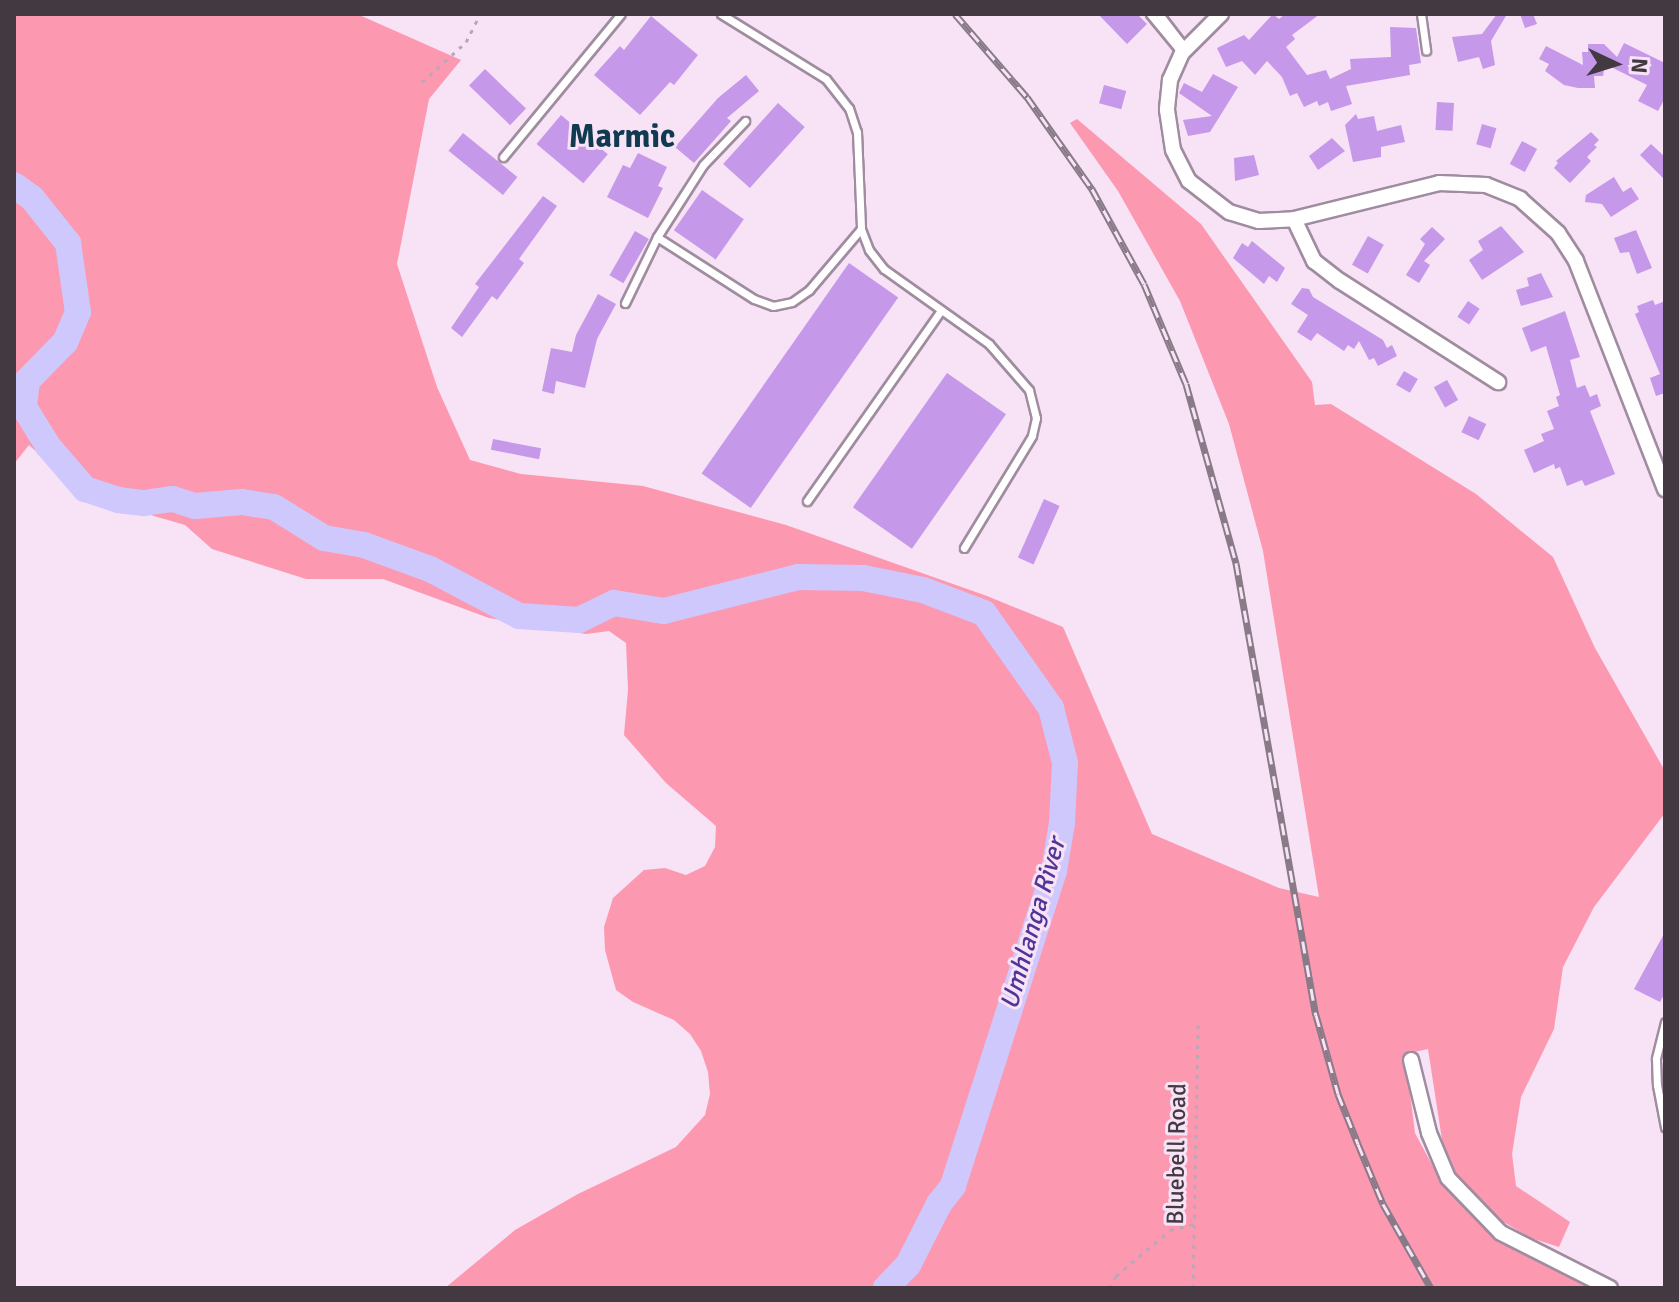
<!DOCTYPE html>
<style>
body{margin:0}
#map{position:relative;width:1679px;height:1302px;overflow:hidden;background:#f7e2f6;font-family:Signika,sans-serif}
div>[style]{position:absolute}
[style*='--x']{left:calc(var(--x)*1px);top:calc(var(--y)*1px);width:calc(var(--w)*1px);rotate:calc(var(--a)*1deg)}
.green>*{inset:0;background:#fc98b0}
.river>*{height:26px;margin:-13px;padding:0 13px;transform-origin:13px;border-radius:13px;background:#cfc8fd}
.building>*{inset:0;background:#c598e9;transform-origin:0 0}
.path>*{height:3px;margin-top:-1.5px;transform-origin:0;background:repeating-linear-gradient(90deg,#b9a8b8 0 4px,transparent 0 10px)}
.roads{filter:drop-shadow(2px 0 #a08c9f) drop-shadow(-2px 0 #a08c9f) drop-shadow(0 2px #a08c9f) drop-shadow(0 -2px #a08c9f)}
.service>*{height:7px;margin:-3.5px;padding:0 3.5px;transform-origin:3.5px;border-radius:3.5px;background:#fff}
.minor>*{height:14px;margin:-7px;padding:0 7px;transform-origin:7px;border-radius:7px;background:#fff}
.rail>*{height:7px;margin-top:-3.5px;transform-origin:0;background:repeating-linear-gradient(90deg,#f7e2f6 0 12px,#887a87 0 24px);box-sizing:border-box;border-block:2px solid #887a87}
span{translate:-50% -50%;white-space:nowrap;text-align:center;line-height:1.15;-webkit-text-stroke:6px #f7e2f6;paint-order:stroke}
.street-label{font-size:24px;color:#423941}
.water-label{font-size:26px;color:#4f3597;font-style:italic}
.district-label{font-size:32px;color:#0f3a50;font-weight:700}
.frame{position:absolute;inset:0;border:16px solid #423941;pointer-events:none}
.north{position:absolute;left:1575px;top:24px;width:80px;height:80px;-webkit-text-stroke:6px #f7e2f6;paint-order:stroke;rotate:94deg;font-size:22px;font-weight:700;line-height:32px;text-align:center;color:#423941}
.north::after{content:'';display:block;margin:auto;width:28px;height:36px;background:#423941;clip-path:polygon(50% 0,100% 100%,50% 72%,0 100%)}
</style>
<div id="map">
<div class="green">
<div style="clip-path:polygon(14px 14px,357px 14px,461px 60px,429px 99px,397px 264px,437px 387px,470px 460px,521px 474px,643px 486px,786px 525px,987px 596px,1063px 627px,1152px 834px,1279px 888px,1319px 897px,1263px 551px,1229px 424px,1180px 301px,1118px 191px,1070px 123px,1077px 119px,1201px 224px,1312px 382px,1315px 405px,1331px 404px,1476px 494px,1553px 557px,1595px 648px,1665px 771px,1665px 813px,1594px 907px,1563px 967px,1554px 1029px,1521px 1097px,1512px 1154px,1516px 1186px,1570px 1222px,1559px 1247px,1531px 1238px,1493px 1216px,1463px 1187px,1445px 1159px,1428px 1049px,1405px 1054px,1415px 1133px,1439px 1178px,1497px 1241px,1590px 1288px,445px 1288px,515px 1230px,578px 1194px,676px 1147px,705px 1115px,710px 1094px,708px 1072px,701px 1051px,690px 1034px,674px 1020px,633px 1002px,616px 990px,605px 950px,604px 927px,613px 898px,644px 870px,665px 868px,686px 875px,705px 866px,715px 847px,716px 826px,666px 783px,624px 735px,628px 690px,626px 643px,609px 631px,586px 634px,489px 618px,383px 579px,306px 579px,212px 549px,185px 525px,99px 500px,69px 482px,29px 445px,14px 464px)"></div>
</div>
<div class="river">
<div style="--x:14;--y:185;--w:22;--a:36"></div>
<div style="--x:32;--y:198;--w:58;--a:51.3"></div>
<div style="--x:68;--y:243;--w:70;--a:81.8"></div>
<div style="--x:78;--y:312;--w:33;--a:113"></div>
<div style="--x:65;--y:342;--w:54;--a:134.3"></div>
<div style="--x:27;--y:381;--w:26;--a:97"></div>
<div style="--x:24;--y:407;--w:46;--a:58.4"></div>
<div style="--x:48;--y:446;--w:57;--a:49.3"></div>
<div style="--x:85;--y:489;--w:35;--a:18"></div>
<div style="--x:118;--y:500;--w:26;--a:7"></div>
<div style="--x:144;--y:503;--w:29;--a:-8"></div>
<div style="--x:173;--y:499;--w:23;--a:18"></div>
<div style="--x:195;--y:506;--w:47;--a:-4.9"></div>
<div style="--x:242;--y:502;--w:32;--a:9"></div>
<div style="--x:274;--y:507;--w:59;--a:31.8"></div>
<div style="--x:324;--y:538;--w:41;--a:9.9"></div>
<div style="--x:364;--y:545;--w:70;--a:20"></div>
<div style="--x:430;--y:569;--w:101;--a:27.8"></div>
<div style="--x:519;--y:616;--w:60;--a:3.8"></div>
<div style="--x:579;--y:620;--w:39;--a:-26"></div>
<div style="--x:614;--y:603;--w:51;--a:9.1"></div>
<div style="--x:664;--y:611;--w:138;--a:-14.2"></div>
<div style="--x:798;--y:577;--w:65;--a:0.9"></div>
<div style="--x:863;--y:578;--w:61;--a:11.3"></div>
<div style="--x:923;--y:590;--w:65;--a:20.7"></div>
<div style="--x:984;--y:613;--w:116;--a:54.8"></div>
<div style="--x:1051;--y:708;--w:57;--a:75.7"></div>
<div style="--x:1065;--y:763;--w:60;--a:92.9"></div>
<div style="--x:1062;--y:823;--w:49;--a:99.5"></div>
<div style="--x:1054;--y:871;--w:331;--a:107.8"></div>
<div style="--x:953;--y:1186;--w:23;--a:128"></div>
<div style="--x:939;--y:1204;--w:68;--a:116.9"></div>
<div style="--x:908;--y:1265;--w:32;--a:134"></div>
</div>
<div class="building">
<div style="clip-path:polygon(1098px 14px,1137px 14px,1147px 24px,1127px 44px)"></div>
<div style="clip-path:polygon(1273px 14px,1279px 19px,1285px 14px,1320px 14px,1292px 35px,1295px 39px,1286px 47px,1307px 75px,1326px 70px,1330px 79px,1351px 69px,1350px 59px,1391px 57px,1390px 27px,1416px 28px,1421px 63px,1409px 65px,1410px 75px,1346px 86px,1352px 104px,1331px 111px,1328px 102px,1319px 106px,1317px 101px,1304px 107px,1297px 93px,1290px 96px,1282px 77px,1267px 61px,1255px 75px,1242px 61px,1226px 67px,1217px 48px,1244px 35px,1249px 40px)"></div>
<div style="clip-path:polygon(1497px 14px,1507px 14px,1491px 41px,1495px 65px,1483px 69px,1479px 57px,1458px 62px,1452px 37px,1482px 34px)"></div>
<div style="clip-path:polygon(1520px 14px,1533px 14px,1537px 24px,1525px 28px)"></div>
<div style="clip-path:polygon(651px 16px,698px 55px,674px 85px,670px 82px,640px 115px,594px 75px,620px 46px,624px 50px)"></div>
<div style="clip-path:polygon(1624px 43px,1665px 63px,1665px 98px,1658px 111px,1638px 101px,1647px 85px,1605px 64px,1603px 76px,1594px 76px,1595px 88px,1578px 88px,1564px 85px,1545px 71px,1549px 64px,1539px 59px,1546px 46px,1583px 65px,1582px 52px,1588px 52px,1588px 44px,1604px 44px,1617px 57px)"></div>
<div style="left:485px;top:69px;width:57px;height:23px;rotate:44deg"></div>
<div style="clip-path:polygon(1213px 74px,1238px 87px,1210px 132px,1188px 136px,1183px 120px,1212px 116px,1179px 93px,1184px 83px,1202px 92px)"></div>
<div style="clip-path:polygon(746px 75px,759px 91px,727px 118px,731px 121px,694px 163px,675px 147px,718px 98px)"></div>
<div style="left:1104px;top:85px;width:23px;height:19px;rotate:15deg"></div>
<div style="left:1437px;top:102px;width:17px;height:28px;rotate:3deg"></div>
<div style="left:778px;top:103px;width:36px;height:82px;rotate:42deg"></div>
<div style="clip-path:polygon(1356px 114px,1358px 119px,1374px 116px,1377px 131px,1401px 125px,1405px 142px,1381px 147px,1381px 157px,1353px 162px,1345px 125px)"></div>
<div style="left:561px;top:115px;width:61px;height:38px;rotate:40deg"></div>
<div style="left:1482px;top:124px;width:15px;height:21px;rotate:16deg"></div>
<div style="clip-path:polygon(1591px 132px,1599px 140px,1594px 145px,1597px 147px,1587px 157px,1591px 161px,1570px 183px,1554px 168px,1558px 163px,1556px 161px)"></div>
<div style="left:463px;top:133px;width:70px;height:23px;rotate:39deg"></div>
<div style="clip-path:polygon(1332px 138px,1345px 151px,1318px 170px,1309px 156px)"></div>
<div style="left:1522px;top:141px;width:17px;height:26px;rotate:28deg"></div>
<div style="clip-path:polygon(1651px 144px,1665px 157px,1665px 180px,1640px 155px)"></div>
<div style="clip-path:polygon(638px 153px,667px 167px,658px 186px,663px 188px,648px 218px,607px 197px,623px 165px,630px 168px)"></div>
<div style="clip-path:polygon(1254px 155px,1259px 175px,1235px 181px,1234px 158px)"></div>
<div style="clip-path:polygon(1614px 177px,1623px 192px,1631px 187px,1639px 199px,1611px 217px,1602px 204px,1585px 202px,1586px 195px)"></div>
<div style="left:702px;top:190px;width:51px;height:49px;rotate:35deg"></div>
<div style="clip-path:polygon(543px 196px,557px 206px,519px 259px,524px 263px,497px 300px,492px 296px,462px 337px,451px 328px,479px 287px,475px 284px)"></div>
<div style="clip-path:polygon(1501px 226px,1524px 252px,1482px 280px,1469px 260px,1483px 250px,1478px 241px)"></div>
<div style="clip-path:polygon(1432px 227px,1445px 239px,1424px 261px,1430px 265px,1419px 283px,1406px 275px,1425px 244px,1420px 239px)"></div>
<div style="clip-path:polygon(1636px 230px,1652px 268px,1637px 274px,1629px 252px,1620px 253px,1614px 238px)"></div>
<div style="left:635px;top:231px;width:16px;height:51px;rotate:30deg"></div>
<div style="left:1368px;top:236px;width:18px;height:33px;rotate:29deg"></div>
<div style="clip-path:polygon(1252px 241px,1285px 268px,1277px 282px,1269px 276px,1264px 284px,1233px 258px,1242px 243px,1248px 247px)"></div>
<div style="left:849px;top:263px;width:60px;height:257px;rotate:35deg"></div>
<div style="clip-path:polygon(1541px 273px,1553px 297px,1521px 306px,1516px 290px,1529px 286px,1527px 278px)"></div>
<div style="clip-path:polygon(1302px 288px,1309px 289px,1313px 297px,1383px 340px,1387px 348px,1392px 345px,1397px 356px,1378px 366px,1374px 358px,1369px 360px,1359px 341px,1354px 349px,1348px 345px,1344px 351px,1317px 333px,1311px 341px,1297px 332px,1308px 315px,1291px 304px)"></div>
<div style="clip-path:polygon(598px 294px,616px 304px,597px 339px,585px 388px,556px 381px,554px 394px,542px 391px,551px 348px,572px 352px,576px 335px)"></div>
<div style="clip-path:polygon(1653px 300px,1655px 305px,1665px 301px,1665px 393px,1656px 396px,1650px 378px,1660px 374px,1635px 314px,1639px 312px,1637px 306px)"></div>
<div style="left:1468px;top:301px;width:14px;height:19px;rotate:34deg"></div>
<div style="clip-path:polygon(1565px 311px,1580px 357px,1570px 360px,1577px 388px,1585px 385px,1590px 397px,1597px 394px,1601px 406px,1590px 411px,1615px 474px,1585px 486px,1582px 480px,1567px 486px,1560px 467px,1555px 469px,1554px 464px,1534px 473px,1524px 450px,1544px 441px,1541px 434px,1554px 429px,1547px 411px,1559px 406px,1556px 397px,1560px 395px,1546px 346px,1531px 352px,1522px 328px)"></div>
<div style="left:1404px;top:371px;width:16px;height:16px;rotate:30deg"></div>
<div style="left:947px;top:373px;width:72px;height:164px;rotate:35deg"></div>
<div style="left:1447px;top:380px;width:23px;height:15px;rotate:61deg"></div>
<div style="left:1469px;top:416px;width:19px;height:18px;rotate:25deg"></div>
<div style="left:493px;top:439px;width:49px;height:11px;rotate:11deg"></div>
<div style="left:1044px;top:499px;width:17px;height:64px;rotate:24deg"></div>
<div style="clip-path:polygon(1665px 932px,1665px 993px,1660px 1002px,1634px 989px)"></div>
</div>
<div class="path">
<div style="--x:422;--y:82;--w:59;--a:-42.3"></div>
<div style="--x:466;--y:42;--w:31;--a:-63"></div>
<div style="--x:1109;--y:1288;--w:14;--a:-60"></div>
<div style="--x:1116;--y:1276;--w:71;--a:-40.4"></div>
<div style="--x:1170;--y:1230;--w:25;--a:-14"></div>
<div style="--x:1193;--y:1288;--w:268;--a:-88.9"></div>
</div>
<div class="roads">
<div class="service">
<div style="--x:721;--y:14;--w:123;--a:31.8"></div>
<div style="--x:826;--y:79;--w:37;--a:52"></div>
<div style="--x:849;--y:108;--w:25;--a:72"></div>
<div style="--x:857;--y:132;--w:97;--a:87.6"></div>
<div style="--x:861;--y:229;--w:22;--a:69"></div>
<div style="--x:869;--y:250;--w:24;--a:52"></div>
<div style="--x:884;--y:269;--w:129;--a:35.5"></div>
<div style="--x:989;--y:344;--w:61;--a:49"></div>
<div style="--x:1029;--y:390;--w:29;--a:76"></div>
<div style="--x:1036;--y:418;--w:18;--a:103"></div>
<div style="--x:1032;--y:436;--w:131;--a:121.3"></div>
<div style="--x:1150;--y:14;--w:50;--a:50.6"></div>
<div style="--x:1159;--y:14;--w:44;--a:52.4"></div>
<div style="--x:1421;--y:14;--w:37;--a:82"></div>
<div style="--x:503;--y:157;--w:185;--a:-50.5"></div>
<div style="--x:657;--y:237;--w:115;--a:32.6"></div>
<div style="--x:754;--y:299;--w:20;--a:20"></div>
<div style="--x:773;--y:306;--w:19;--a:-12"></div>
<div style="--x:792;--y:302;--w:21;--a:-35"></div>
<div style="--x:809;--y:290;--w:80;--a:-49.6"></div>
<div style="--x:625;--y:303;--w:73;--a:-64.1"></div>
<div style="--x:657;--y:237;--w:85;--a:-57.4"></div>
<div style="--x:703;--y:165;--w:61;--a:-46.3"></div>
<div style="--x:807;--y:501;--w:233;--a:-54.9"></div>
<div style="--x:1665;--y:1022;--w:38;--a:104"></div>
<div style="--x:1656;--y:1059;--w:26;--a:88"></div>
<div style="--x:1657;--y:1085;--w:43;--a:79.2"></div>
</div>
<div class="minor">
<div style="--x:1221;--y:14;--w:55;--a:135"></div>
<div style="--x:1182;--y:53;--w:30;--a:114"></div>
<div style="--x:1170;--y:80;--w:30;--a:96"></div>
<div style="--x:1167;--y:110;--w:40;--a:81.5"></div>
<div style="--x:1173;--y:150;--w:35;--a:63"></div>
<div style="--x:1189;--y:181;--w:51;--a:37.8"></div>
<div style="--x:1229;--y:212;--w:31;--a:17"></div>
<div style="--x:1259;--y:221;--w:35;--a:-3"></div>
<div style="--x:1294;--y:219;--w:149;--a:-13.9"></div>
<div style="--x:1439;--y:183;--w:47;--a:2.4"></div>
<div style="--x:1486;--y:185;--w:37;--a:22"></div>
<div style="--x:1520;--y:199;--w:51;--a:41.8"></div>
<div style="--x:1558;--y:233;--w:33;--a:57"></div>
<div style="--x:1576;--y:261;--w:245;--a:68.7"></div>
<div style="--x:1294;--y:219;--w:47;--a:64.5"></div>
<div style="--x:1314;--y:261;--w:33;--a:38"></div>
<div style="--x:1340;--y:281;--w:188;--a:32.6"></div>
<div style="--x:1411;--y:1060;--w:75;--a:76.1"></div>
<div style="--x:1429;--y:1133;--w:49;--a:67.1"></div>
<div style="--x:1448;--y:1178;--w:76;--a:46.1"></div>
<div style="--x:1501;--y:1233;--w:122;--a:26.8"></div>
</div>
</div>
<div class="rail">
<div style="--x:955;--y:14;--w:110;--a:49.1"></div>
<div style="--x:1027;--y:97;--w:113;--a:54.8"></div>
<div style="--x:1092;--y:189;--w:108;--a:61.3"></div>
<div style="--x:1144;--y:284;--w:108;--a:67.2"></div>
<div style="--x:1186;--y:384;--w:186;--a:74.4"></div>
<div style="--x:1236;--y:563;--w:459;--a:80"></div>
<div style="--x:1316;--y:1015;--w:82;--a:74.4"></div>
<div style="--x:1338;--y:1094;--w:54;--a:68.2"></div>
<div style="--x:1358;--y:1144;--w:65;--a:67.4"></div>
<div style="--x:1383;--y:1204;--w:97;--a:60.3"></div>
</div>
<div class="street-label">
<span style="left:1177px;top:1154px;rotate:-89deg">Bluebell Road</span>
</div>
<div class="water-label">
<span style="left:1034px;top:924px;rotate:-74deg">Umhlanga River</span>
</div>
<div class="district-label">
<span style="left:622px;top:137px">Marmic</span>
</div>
<div class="frame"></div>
<div class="north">N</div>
</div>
